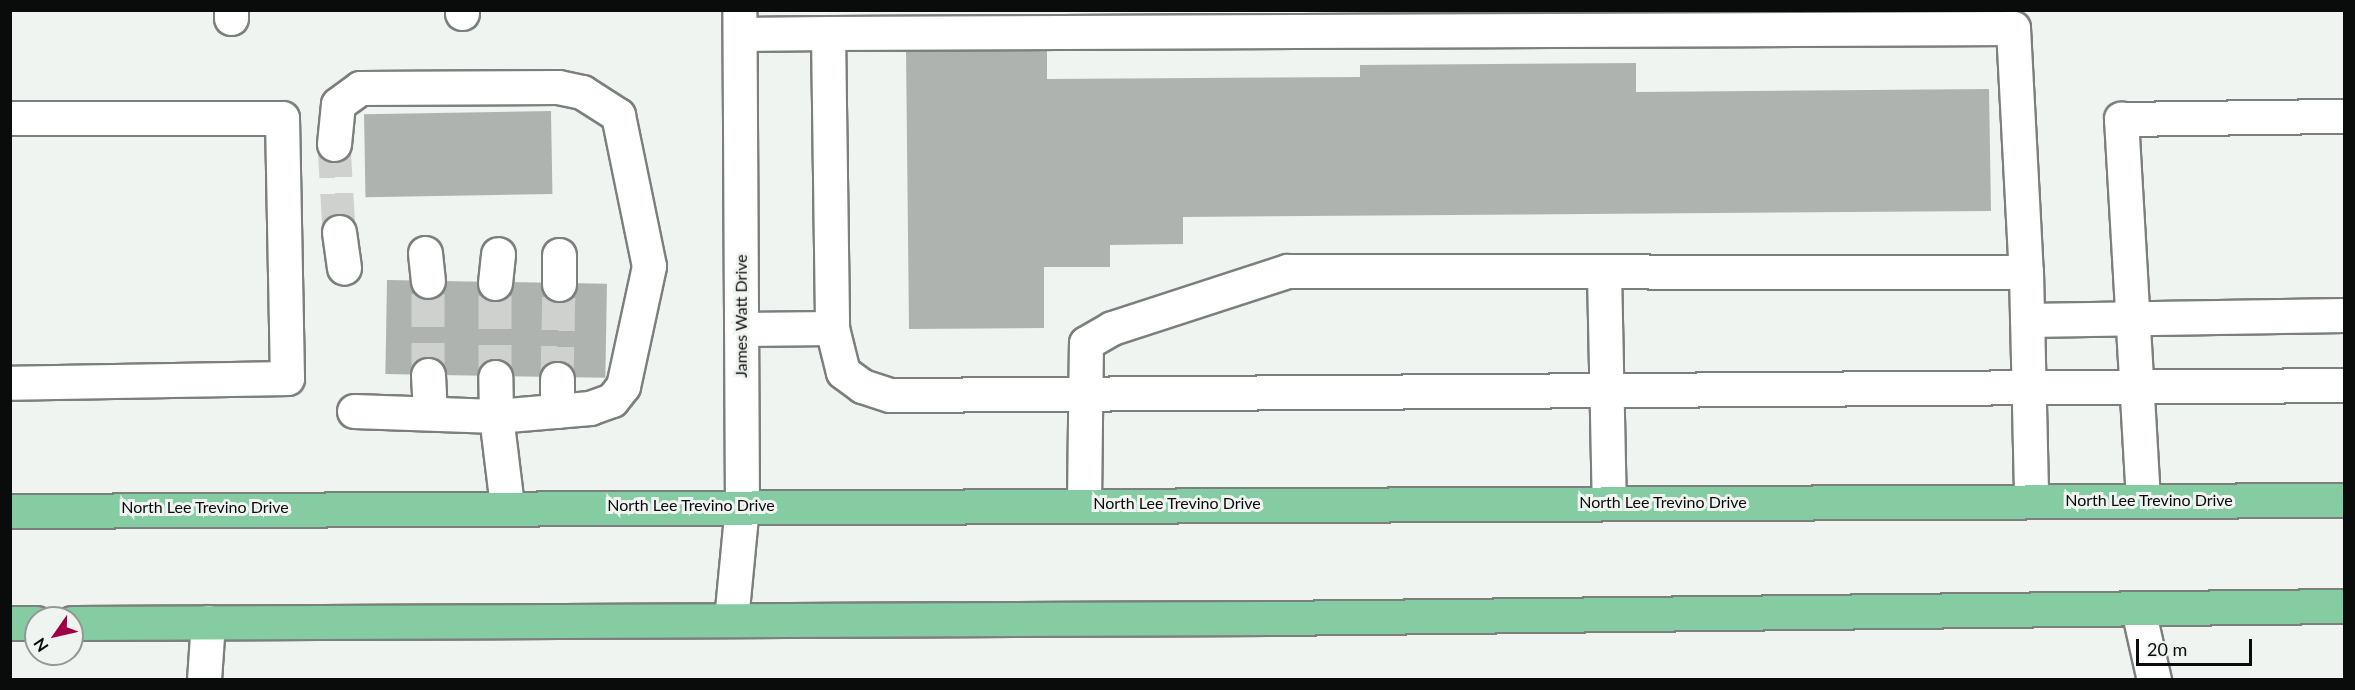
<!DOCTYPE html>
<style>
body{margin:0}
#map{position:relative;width:2355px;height:690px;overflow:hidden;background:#f0f4f1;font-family:Lato,sans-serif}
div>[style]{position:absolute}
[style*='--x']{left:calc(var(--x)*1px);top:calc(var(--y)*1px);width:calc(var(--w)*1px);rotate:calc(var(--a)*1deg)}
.building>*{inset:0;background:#afb3b0;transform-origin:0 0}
.minor-tunnel>*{height:33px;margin-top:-16.5px;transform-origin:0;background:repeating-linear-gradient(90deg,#ced1ce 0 33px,transparent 0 49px)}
.roads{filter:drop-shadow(2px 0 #7c807d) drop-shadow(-2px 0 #7c807d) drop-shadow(0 2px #7c807d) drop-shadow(0 -2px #7c807d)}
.minor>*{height:33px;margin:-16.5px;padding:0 16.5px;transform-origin:16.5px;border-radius:16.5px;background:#fff}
.major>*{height:33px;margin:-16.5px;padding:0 16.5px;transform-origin:16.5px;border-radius:16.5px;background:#85cca3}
span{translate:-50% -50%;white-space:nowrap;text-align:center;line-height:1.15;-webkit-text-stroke:6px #f0f4f1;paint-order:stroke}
.street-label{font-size:16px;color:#0a0c0b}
.frame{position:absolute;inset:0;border:12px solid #0a0c0b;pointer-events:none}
.north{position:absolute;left:24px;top:606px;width:60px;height:60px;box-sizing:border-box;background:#f0f4f1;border:2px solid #949795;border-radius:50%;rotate:236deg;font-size:16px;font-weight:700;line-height:24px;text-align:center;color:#0a0c0b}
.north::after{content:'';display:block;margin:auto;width:21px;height:27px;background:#9f0244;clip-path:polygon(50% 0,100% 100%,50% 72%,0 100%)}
.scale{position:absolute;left:2136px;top:639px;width:116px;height:27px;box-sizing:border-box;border:3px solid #0a0c0b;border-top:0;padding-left:8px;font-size:18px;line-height:21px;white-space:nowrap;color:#0a0c0b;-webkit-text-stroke:4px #f0f4f1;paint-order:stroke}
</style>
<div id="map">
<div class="building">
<div style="clip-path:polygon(1047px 49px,1047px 79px,1360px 77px,1360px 65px,1636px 63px,1636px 92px,1989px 89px,1991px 211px,1183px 217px,1183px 244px,1110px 245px,1110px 267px,1044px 267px,1044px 328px,909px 329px,906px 50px)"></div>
<div style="left:551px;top:111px;width:83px;height:187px;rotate:89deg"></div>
<div style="left:387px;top:280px;width:220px;height:94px;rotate:1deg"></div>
</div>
<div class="minor-tunnel">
<div style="--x:334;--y:144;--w:88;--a:86.7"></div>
<div style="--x:428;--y:375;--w:94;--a:-90"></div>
<div style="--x:495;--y:377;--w:94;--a:-90"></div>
<div style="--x:557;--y:379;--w:95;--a:-88.8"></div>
</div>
<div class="roads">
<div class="minor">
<div style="--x:462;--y:13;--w:3;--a:-90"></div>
<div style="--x:231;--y:18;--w:8;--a:-90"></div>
<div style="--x:828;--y:33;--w:1185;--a:-0.24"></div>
<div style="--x:2013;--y:28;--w:244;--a:87"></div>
<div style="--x:740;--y:34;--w:88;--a:-0.7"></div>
<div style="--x:828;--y:33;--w:295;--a:89.2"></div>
<div style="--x:832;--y:328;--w:91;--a:179.4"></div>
<div style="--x:10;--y:118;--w:272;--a:0"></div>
<div style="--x:282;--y:118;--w:260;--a:88.9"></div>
<div style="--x:287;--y:378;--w:277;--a:179"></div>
<div style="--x:334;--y:144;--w:40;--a:-84.3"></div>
<div style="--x:338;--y:104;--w:27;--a:-36"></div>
<div style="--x:360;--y:88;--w:198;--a:-0.3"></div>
<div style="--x:558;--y:87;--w:25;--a:12"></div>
<div style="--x:582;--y:92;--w:43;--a:32.6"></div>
<div style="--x:618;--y:115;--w:154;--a:78.4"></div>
<div style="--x:649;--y:266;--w:123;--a:102.2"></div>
<div style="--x:623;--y:386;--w:18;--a:128"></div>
<div style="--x:612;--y:400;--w:23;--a:160"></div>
<div style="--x:590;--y:408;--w:94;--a:175.1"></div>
<div style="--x:496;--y:416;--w:39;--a:-91"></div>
<div style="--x:339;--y:232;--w:36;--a:82"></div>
<div style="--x:425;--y:253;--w:28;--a:84"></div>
<div style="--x:1604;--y:272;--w:230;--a:88.8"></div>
<div style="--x:495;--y:283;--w:29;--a:-84"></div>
<div style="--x:559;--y:284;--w:29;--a:-90"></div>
<div style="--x:2027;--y:320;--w:317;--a:-0.9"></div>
<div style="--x:832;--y:328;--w:45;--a:76"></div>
<div style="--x:843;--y:372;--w:24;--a:36"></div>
<div style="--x:862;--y:386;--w:29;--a:18"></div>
<div style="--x:890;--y:395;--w:1454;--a:-0.39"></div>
<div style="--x:428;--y:375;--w:38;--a:87"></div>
<div style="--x:557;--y:379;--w:32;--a:90"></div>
<div style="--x:354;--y:411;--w:142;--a:2"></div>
<div style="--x:496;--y:416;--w:91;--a:83"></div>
<div style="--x:2143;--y:500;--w:382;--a:-93.3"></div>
<div style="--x:2121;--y:119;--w:223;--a:-0.8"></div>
<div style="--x:1084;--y:503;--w:160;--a:-89.3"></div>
<div style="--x:1086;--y:343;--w:30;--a:-30"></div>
<div style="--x:1112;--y:328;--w:184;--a:-18"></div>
<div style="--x:1287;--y:271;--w:739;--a:0.08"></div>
<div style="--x:2026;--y:272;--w:229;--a:88.7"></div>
<div style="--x:2138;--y:609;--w:73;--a:77.3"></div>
<div style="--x:731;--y:620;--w:116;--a:-84.5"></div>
<div style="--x:742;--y:505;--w:495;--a:-90.3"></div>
<div style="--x:204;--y:680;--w:58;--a:-86.1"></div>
</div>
<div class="major">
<div style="--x:10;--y:511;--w:2334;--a:-0.27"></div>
<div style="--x:10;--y:623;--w:26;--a:0"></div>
<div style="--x:72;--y:623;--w:1199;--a:-0.24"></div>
<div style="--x:1271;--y:618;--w:1073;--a:-0.64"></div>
</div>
</div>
<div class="street-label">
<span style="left:741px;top:316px;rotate:-90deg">James Watt Drive</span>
<span style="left:2149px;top:500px">North Lee Trevino Drive</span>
<span style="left:1663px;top:502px">North Lee Trevino Drive</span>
<span style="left:1177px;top:503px">North Lee Trevino Drive</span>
<span style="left:691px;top:505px">North Lee Trevino Drive</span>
<span style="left:205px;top:507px">North Lee Trevino Drive</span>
</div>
<div class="frame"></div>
<div class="north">N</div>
<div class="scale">20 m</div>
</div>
